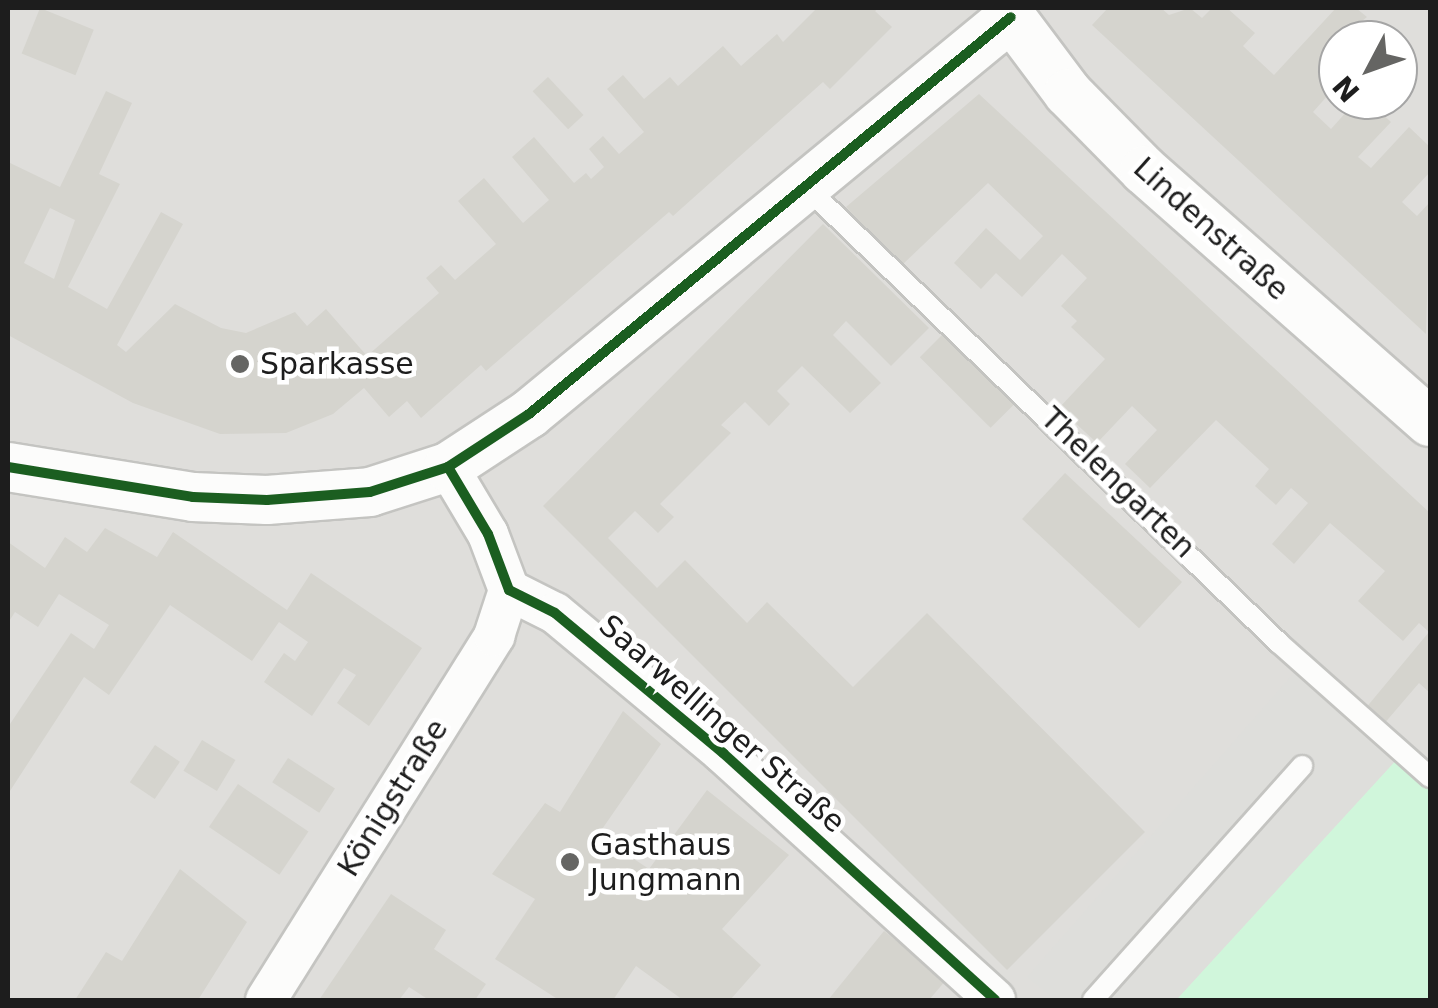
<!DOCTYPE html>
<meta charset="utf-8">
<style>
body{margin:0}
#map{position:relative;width:1438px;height:1008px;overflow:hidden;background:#ecece5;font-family:"DejaVu Sans",sans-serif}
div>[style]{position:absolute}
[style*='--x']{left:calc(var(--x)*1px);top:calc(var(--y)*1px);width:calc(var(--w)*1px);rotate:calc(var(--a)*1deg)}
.residential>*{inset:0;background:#dfdedb}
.park>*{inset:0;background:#d0f6db}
.parking>*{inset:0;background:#dededb}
.building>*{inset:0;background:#d5d4ce;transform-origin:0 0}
.roads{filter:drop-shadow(2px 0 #c4c4c1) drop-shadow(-2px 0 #c4c4c1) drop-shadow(0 2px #c4c4c1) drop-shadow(0 -2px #c4c4c1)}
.service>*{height:20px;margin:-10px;padding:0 10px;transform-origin:10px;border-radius:10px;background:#fcfcfb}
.minor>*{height:40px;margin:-20px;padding:0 20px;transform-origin:20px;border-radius:20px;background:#fcfcfb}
.tertiary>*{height:48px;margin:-24px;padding:0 24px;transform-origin:24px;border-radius:24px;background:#fcfcfb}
.cycleway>*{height:10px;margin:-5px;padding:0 5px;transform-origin:5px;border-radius:5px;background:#1b5e20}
.dots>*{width:28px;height:28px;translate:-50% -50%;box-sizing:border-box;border:5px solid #fff;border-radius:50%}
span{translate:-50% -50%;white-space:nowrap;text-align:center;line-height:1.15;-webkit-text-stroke:9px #fff;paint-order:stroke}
.street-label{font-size:30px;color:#1d1d1d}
.poi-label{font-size:30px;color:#1d1d1d}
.left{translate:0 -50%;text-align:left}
.frame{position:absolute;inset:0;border:10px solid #1d1d1d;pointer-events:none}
.north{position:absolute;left:1318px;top:20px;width:100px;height:100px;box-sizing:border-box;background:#fff;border:2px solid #a5a5a5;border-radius:50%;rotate:229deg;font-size:28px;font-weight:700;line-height:40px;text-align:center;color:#1d1d1d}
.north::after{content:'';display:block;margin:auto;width:35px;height:45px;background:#656563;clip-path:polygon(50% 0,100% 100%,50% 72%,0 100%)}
</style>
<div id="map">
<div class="residential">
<div style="clip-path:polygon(evenodd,8px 8px,1430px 8px,1430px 1000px,8px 1000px,8px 8px,1338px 40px,1398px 40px,1398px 100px,1338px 100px,1338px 40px)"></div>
</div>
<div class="park">
<div style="clip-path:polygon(1397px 759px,1430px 785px,1430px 1000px,1176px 1000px)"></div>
</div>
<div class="parking">
<div style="clip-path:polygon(1299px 667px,1397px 759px,1176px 1000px,1055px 1000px,1027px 977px)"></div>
</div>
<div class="building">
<div style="left:40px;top:8px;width:58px;height:49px;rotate:22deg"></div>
<div style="clip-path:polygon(evenodd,817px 8px,879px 8px,875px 11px,892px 27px,830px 89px,823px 82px,673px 216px,669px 212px,486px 371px,481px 365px,421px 418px,407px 401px,389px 417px,364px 388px,333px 414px,286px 433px,220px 434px,133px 403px,8px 335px,8px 162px,60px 187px,106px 91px,132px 103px,99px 174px,120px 184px,68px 287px,107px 309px,161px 212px,183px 224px,117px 345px,126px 352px,175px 304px,221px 328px,246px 333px,295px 312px,307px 326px,326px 309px,367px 356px,439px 293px,426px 278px,441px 265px,455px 280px,496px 244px,458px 201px,484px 178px,523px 223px,549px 200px,512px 157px,534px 137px,574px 183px,586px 173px,591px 179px,604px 167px,589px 149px,603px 136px,619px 154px,644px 132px,607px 89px,623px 75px,644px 99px,670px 77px,678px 86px,723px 46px,741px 66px,777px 34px,783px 42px,817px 8px,50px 208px,75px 220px,54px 279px,24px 263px,50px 208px)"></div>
<div style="clip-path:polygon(1108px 8px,1161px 8px,1169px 15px,1190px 8px,1202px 18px,1212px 8px,1227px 8px,1255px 33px,1243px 46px,1274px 75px,1336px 8px,1356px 8px,1367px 17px,1338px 40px,1338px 84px,1313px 112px,1331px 129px,1357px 100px,1367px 100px,1391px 122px,1358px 157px,1371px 168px,1409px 127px,1430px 147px,1430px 172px,1402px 202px,1417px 216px,1430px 202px,1426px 334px,1092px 25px)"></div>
<div style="left:548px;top:77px;width:52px;height:21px;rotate:47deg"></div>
<div style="clip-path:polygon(979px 94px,1430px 513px,1430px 693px,1419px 683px,1383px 725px,1365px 709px,1429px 632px,1419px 623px,1403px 641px,1358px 601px,1385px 571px,1330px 523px,1294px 564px,1272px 544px,1308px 503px,1291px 488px,1276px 505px,1255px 486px,1269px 469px,1216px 420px,1150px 488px,1125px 464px,1157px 430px,1132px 406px,1097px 443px,1059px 408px,1105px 359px,1071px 327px,1077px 321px,1061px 306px,1087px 278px,1062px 254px,1022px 297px,996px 273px,981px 289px,954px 263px,986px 228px,1020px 260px,1043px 236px,988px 183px,901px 266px,846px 207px)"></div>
<div style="clip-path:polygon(823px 224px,929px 328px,891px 366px,846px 321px,833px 335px,881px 383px,850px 413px,802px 366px,777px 391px,790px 404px,769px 426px,745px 402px,721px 425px,731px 433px,660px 504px,674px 517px,658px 533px,635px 511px,608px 538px,657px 588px,685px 560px,747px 623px,767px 602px,853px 687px,927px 613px,1145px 832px,1007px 970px,543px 506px)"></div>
<div style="left:946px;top:331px;width:100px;height:37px;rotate:45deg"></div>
<div style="left:1065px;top:473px;width:160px;height:63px;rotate:43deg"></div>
<div style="clip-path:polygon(105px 528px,157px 557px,173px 532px,287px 610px,311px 573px,422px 648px,369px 726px,337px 703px,356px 675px,344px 668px,312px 716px,264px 682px,284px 653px,295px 661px,308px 642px,279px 622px,252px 661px,170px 605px,109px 695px,84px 677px,8px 794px,8px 727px,71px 633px,94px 649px,109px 625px,59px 594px,38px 627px,15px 612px,8px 623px,8px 542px,45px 568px,65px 537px,87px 552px)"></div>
<div style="clip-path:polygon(623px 711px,661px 744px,598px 835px,649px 869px,707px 790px,789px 855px,722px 929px,761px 965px,730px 1000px,683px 1000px,636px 966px,613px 1000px,559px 1000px,495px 959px,535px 899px,492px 874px,545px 803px,560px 812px)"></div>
<div style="left:202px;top:740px;width:39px;height:36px;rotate:31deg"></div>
<div style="left:155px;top:745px;width:30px;height:45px;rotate:34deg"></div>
<div style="left:288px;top:758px;width:56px;height:29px;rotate:33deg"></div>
<div style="left:238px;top:784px;width:85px;height:52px;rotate:34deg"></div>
<div style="clip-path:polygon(180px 869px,247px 922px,198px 1000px,75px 1000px,106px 952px,122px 961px)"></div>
<div style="clip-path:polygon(391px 894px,446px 930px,434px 949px,486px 984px,475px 1000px,429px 1000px,409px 987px,399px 1000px,319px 1000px)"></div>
<div style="clip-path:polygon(884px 931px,946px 980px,929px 1000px,828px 1000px)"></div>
</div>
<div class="roads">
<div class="service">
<div style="--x:806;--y:187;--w:657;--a:43.95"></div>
<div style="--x:1279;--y:643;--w:202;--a:41.6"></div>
<div style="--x:1093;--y:1000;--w:314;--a:-48.2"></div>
</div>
<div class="minor">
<div style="--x:448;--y:467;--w:78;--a:59.2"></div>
<div style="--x:488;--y:534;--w:60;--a:69.4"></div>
<div style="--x:509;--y:590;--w:51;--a:26.6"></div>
<div style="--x:555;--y:613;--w:219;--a:39.8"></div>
<div style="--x:723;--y:753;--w:367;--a:42.2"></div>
<div style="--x:266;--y:1000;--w:430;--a:-57.9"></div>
<div style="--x:494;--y:636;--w:48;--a:-71.9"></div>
</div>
<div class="tertiary">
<div style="--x:8;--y:467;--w:187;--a:9.2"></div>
<div style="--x:193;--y:497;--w:74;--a:2.3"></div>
<div style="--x:267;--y:500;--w:103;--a:-4.4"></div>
<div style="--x:370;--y:492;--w:82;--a:-17.8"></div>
<div style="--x:448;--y:467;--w:97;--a:-33.2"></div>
<div style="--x:529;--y:414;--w:624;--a:-39.48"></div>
<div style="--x:1011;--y:17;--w:95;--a:53.1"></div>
<div style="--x:1068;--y:93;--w:108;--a:45.4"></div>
<div style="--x:1144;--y:170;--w:381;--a:41.4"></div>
</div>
</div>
<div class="cycleway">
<div style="--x:8;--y:467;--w:187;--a:9.2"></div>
<div style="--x:193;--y:497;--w:74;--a:2.3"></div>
<div style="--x:267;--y:500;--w:103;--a:-4.4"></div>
<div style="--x:370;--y:492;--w:82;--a:-17.8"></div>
<div style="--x:448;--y:467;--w:97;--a:-33.2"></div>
<div style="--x:529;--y:414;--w:624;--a:-39.48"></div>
<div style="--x:448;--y:467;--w:78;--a:59.2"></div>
<div style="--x:488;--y:534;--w:60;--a:69.4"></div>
<div style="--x:509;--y:590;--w:51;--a:26.6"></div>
<div style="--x:555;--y:613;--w:219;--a:39.8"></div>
<div style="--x:723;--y:753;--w:367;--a:42.2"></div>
</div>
<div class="dots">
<div style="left:240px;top:364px;background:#656563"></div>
<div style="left:570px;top:862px;background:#656563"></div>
</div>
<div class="street-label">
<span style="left:1211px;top:229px;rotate:42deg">Lindenstraße</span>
<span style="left:1118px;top:483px;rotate:44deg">Thelengarten</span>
<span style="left:722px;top:724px;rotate:41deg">Saarwellinger Straße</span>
<span style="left:393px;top:798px;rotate:-58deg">Königstraße</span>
</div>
<div class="poi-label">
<span class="left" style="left:260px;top:364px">Sparkasse</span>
<span class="left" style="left:590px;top:862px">Gasthaus<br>Jungmann</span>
</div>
<div class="frame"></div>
<div class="north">N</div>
</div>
